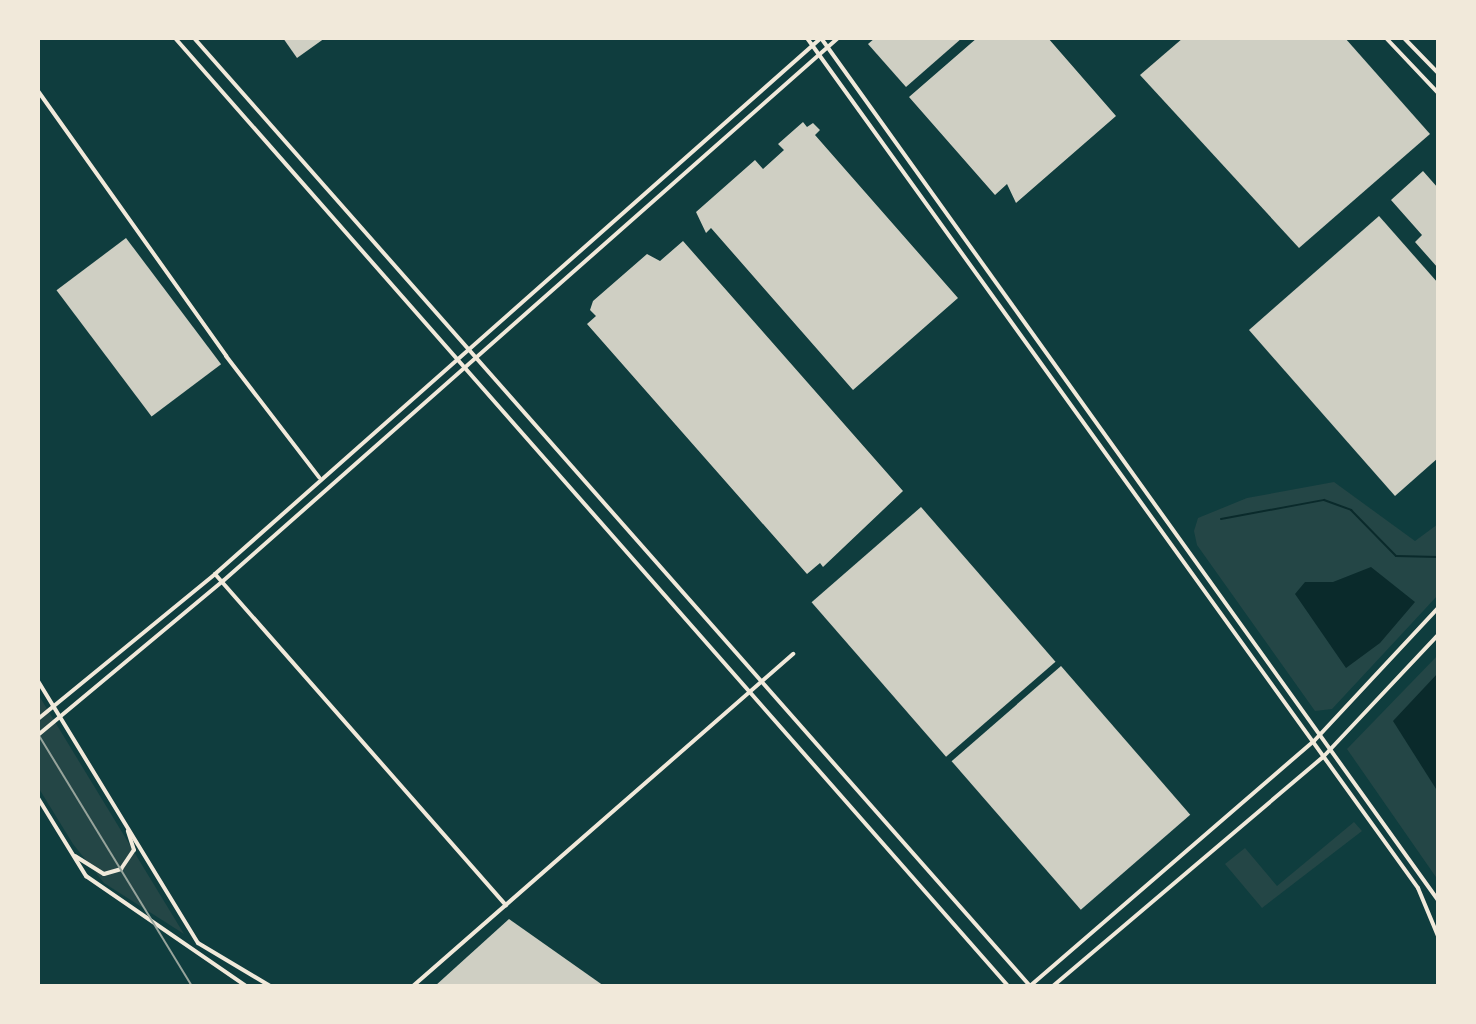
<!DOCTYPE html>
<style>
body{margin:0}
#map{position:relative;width:1476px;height:1024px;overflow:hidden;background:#0f3d3e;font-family:"Crimson Pro",serif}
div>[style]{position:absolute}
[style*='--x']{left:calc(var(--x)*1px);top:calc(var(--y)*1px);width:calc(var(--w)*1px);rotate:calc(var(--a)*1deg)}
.green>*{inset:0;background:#244646}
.water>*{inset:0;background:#0a2a2b}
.stream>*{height:2px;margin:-1px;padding:0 1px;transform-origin:1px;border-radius:1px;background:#0a2a2b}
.building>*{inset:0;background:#cfcfc3;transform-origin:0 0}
.minor>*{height:4px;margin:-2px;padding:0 2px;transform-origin:2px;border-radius:2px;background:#f1e9da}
.rail>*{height:2px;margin:-1px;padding:0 1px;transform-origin:1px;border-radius:1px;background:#97a49c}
span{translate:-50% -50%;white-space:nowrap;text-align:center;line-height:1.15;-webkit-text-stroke:7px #f1e9da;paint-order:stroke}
.frame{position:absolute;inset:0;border:40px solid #f1e9da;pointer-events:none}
</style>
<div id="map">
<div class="green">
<div style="clip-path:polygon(1334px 482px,1415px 541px,1438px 524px,1438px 595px,1332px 709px,1315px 711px,1197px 545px,1194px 531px,1198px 518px,1247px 498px)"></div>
<div style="clip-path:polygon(1438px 655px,1438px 880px,1347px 749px)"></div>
<div style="clip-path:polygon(38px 694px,184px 934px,104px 883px,73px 844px,38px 787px)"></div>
<div style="clip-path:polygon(1354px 822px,1362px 831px,1262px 908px,1225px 864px,1245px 848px,1277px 886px)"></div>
</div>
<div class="water">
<div style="clip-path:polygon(1371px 567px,1415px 602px,1380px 643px,1346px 668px,1295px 594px,1305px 582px,1333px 582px)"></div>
<div style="clip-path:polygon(1438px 673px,1438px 792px,1393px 721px)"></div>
</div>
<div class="stream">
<div style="--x:1221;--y:519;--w:105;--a:-10.5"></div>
<div style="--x:1324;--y:500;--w:29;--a:20"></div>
<div style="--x:1351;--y:510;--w:64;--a:45.6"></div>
<div style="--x:1396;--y:556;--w:42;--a:1.4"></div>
</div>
<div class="building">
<div style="clip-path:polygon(283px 38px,325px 38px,297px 58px)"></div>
<div style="clip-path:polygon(875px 38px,962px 38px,906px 87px,868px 44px)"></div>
<div style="clip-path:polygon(977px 38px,1048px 38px,1116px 116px,1016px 203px,1007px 184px,995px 195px,909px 97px)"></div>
<div style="clip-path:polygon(1183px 38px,1345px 38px,1430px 134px,1299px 248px,1140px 75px)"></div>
<div style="clip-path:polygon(803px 122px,807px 127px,813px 123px,820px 130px,815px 135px,958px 298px,853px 390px,711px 228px,706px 233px,696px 212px,755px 160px,763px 169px,784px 150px,778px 144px)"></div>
<div style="clip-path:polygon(1423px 171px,1438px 188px,1438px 268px,1415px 242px,1422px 235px,1391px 200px)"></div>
<div style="clip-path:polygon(1379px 216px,1438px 283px,1438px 458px,1395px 496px,1249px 330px)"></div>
<div style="left:126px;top:238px;width:158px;height:87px;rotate:53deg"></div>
<div style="clip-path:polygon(683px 241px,903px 491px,823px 567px,820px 563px,807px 574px,587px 324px,596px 316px,590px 310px,593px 301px,647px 254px,660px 261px)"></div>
<div style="left:921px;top:507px;width:205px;height:145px;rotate:49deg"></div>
<div style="left:1061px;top:666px;width:197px;height:145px;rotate:49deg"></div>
<div style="clip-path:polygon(509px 919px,604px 986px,435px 986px)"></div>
</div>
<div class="minor">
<div style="--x:175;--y:38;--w:1262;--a:48.69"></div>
<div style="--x:194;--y:38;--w:1264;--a:48.59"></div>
<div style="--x:807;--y:38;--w:1047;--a:54.29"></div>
<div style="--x:1418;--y:888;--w:52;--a:67.4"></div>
<div style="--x:821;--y:38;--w:1060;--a:54.41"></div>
<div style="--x:1386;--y:38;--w:76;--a:46.6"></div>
<div style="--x:1404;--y:38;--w:49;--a:45.8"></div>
<div style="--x:38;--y:91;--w:325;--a:54.6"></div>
<div style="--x:226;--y:356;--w:153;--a:52.5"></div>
<div style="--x:215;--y:574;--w:441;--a:48.7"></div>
<div style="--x:38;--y:681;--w:307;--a:58.6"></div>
<div style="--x:198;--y:943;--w:84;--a:30.8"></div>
<div style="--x:38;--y:719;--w:229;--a:-39.3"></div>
<div style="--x:215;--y:574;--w:809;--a:-41.49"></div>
<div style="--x:38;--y:735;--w:241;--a:-39.8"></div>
<div style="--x:223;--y:581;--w:820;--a:-41.44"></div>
<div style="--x:38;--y:798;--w:92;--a:58.4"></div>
<div style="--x:86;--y:876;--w:194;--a:34.5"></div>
<div style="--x:75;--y:856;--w:34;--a:32"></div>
<div style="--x:104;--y:874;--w:18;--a:-16"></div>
<div style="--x:121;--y:869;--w:23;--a:-56"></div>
<div style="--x:134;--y:850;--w:20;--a:-108"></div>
<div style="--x:413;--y:986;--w:505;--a:-41.14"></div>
<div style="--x:1030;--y:986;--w:375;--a:-40.8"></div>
<div style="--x:1314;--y:741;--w:182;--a:-47"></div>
<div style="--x:1053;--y:986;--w:355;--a:-40.3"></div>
<div style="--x:1324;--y:756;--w:166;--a:-46.7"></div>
</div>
<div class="rail">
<div style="--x:38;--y:734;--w:295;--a:58.6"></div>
</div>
<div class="frame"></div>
</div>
